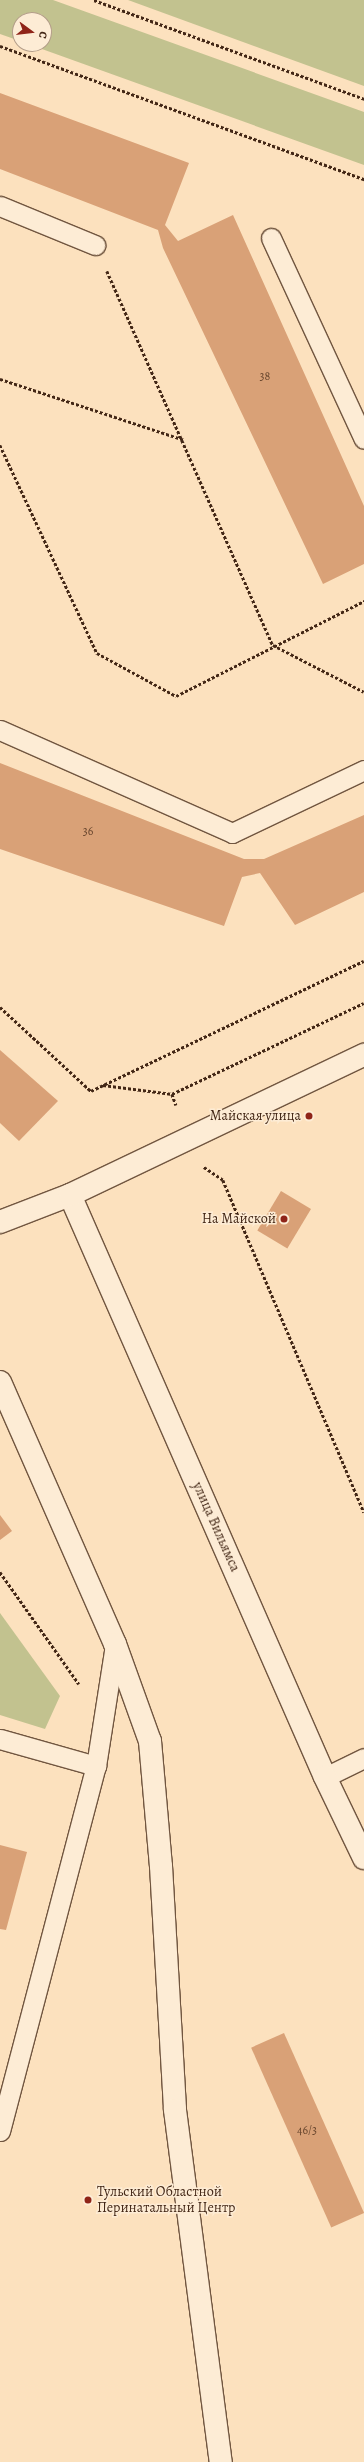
<!DOCTYPE html>
<meta charset="utf-8">
<style>
body{margin:0}
#map{position:relative;width:364px;height:2462px;overflow:hidden;background:#fce1be;font-family:Alegreya,serif}
div>[style]{position:absolute}
[style*='--x']{left:calc(var(--x)*1px);top:calc(var(--y)*1px);width:calc(var(--w)*1px);rotate:calc(var(--a)*1deg)}
.green>*{inset:0;background:#c2c28f}
.building>*{inset:0;background:#d9a177;transform-origin:0 0}
.path>*{height:2.5px;margin-top:-1.25px;transform-origin:0;background:repeating-linear-gradient(90deg,#432716 0 3px,transparent 0 5px)}
.roads{filter:drop-shadow(1px 0 #715640) drop-shadow(-1px 0 #715640) drop-shadow(0 1px #715640) drop-shadow(0 -1px #715640)}
.lane>*{height:19px;margin:-9.5px;padding:0 9.5px;transform-origin:9.5px;border-radius:9.5px;background:#fdecd5}
.secondary>*{height:22px;margin:-11px;padding:0 11px;transform-origin:11px;border-radius:11px;background:#fdecd5}
.dots>*{width:11px;height:11px;translate:-50% -50%;box-sizing:border-box;border:2px solid #fdecd5;border-radius:50%}
span{translate:-50% -50%;white-space:nowrap;text-align:center;line-height:1.15;-webkit-text-stroke:3px #fdecd5;paint-order:stroke}
.number-label{font-size:12px;color:#68462e}
.number-label span{-webkit-text-stroke-width:0}
.poi-label{font-size:14px;color:#432716}
.right{translate:-100% -50%;text-align:right}
.left{translate:0 -50%;text-align:left}
.street-label{font-size:14px;color:#432716}
.north{position:absolute;left:12px;top:12px;width:40px;height:40px;box-sizing:border-box;background:#fdecd5;border:1px solid #b39d89;border-radius:50%;rotate:105deg;font-size:11px;font-weight:700;line-height:16px;text-align:center;color:#432716}
.north::after{content:'';display:block;margin:auto;width:14px;height:18px;background:#8f2418;clip-path:polygon(50% 0,100% 100%,50% 72%,0 100%)}
</style>
<div id="map">
<div class="green">
<div style="clip-path:polygon(0 0,53px 0,364px 112px,364px 165px,28px 44px,44px 44px,44px 20px,20px 20px,20px 41px,0 34px)"></div>
<div style="clip-path:polygon(128px 0,364px 0,364px 86px)"></div>
<div style="clip-path:polygon(0 1613px,60px 1696px,45px 1729px,0 1715px)"></div>
</div>
<div class="building">
<div style="clip-path:polygon(0 93px,189px 163px,165px 225px,178px 241px,233px 215px,364px 506px,364px 564px,323px 584px,163px 248px,158px 230px,0 169px)"></div>
<div style="clip-path:polygon(0 763px,244px 859px,264px 859px,364px 815px,364px 892px,295px 925px,260px 873px,242px 877px,224px 926px,0 849px)"></div>
<div style="clip-path:polygon(0 1050px,58px 1101px,19px 1141px,0 1123px)"></div>
<div style="left:281px;top:1191px;width:35px;height:46px;rotate:31deg"></div>
<div style="clip-path:polygon(0 1515px,12px 1531px,0 1540px)"></div>
<div style="clip-path:polygon(0 1845px,27px 1852px,6px 1930px,0 1929px)"></div>
<div style="left:284px;top:2033px;width:197px;height:36px;rotate:66deg"></div>
</div>
<div class="path">
<div style="--x:94;--y:0;--w:288;--a:20.1"></div>
<div style="--x:0;--y:46;--w:388;--a:20.1"></div>
<div style="--x:107;--y:271;--w:409;--a:66.1"></div>
<div style="--x:273;--y:645;--w:102;--a:27.3"></div>
<div style="--x:0;--y:379;--w:194;--a:18.3"></div>
<div style="--x:0;--y:445;--w:230;--a:65"></div>
<div style="--x:97;--y:653;--w:90;--a:28.6"></div>
<div style="--x:176;--y:696;--w:211;--a:-26.8"></div>
<div style="--x:0;--y:1007;--w:124;--a:42.7"></div>
<div style="--x:91;--y:1091;--w:302;--a:-25.5"></div>
<div style="--x:103;--y:1085;--w:70;--a:7.4"></div>
<div style="--x:172;--y:1094;--w:12;--a:70"></div>
<div style="--x:172;--y:1094;--w:212;--a:-25.4"></div>
<div style="--x:204;--y:1167;--w:23;--a:34"></div>
<div style="--x:223;--y:1180;--w:361;--a:67"></div>
<div style="--x:0;--y:1572;--w:137;--a:54.8"></div>
</div>
<div class="roads">
<div class="lane">
<div style="--x:0;--y:206;--w:103;--a:22.3"></div>
<div style="--x:271;--y:238;--w:221;--a:65.2"></div>
<div style="--x:0;--y:730;--w:254;--a:23.9"></div>
<div style="--x:232;--y:833;--w:146;--a:-25.5"></div>
<div style="--x:0;--y:1739;--w:100;--a:15.7"></div>
<div style="--x:325;--y:1777;--w:43;--a:-26"></div>
<div style="--x:0;--y:2131;--w:377;--a:-75.3"></div>
<div style="--x:96;--y:1766;--w:123;--a:-81.1"></div>
</div>
<div class="secondary">
<div style="--x:70;--y:1195;--w:635;--a:66.34"></div>
<div style="--x:325;--y:1777;--w:90;--a:64.3"></div>
<div style="--x:0;--y:1222;--w:75;--a:-21.1"></div>
<div style="--x:70;--y:1195;--w:326;--a:-25.5"></div>
<div style="--x:0;--y:1382;--w:286;--a:66.3"></div>
<div style="--x:115;--y:1644;--w:103;--a:70.2"></div>
<div style="--x:150;--y:1741;--w:125;--a:85"></div>
<div style="--x:161;--y:1866;--w:244;--a:86.7"></div>
<div style="--x:175;--y:2110;--w:355;--a:82.6"></div>
</div>
</div>
<div class="dots">
<div style="left:309px;top:1116px;background:#8f2418"></div>
<div style="left:284px;top:1219px;background:#8f2418"></div>
<div style="left:88px;top:2200px;background:#8f2418"></div>
</div>
<div class="number-label">
<span style="left:265px;top:377px">38</span>
<span style="left:88px;top:832px">36</span>
<span style="left:307px;top:2131px">46/3</span>
</div>
<div class="poi-label">
<span class="right" style="left:301px;top:1116px">Майская улица</span>
<span class="right" style="left:276px;top:1219px">На Майской</span>
<span class="left" style="left:97px;top:2200px">Тульский Областной<br>Перинатальный Центр</span>
</div>
<div class="street-label">
<span style="left:216px;top:1527px;rotate:66deg">улица Вильямса</span>
</div>
<div class="north">С</div>
</div>
